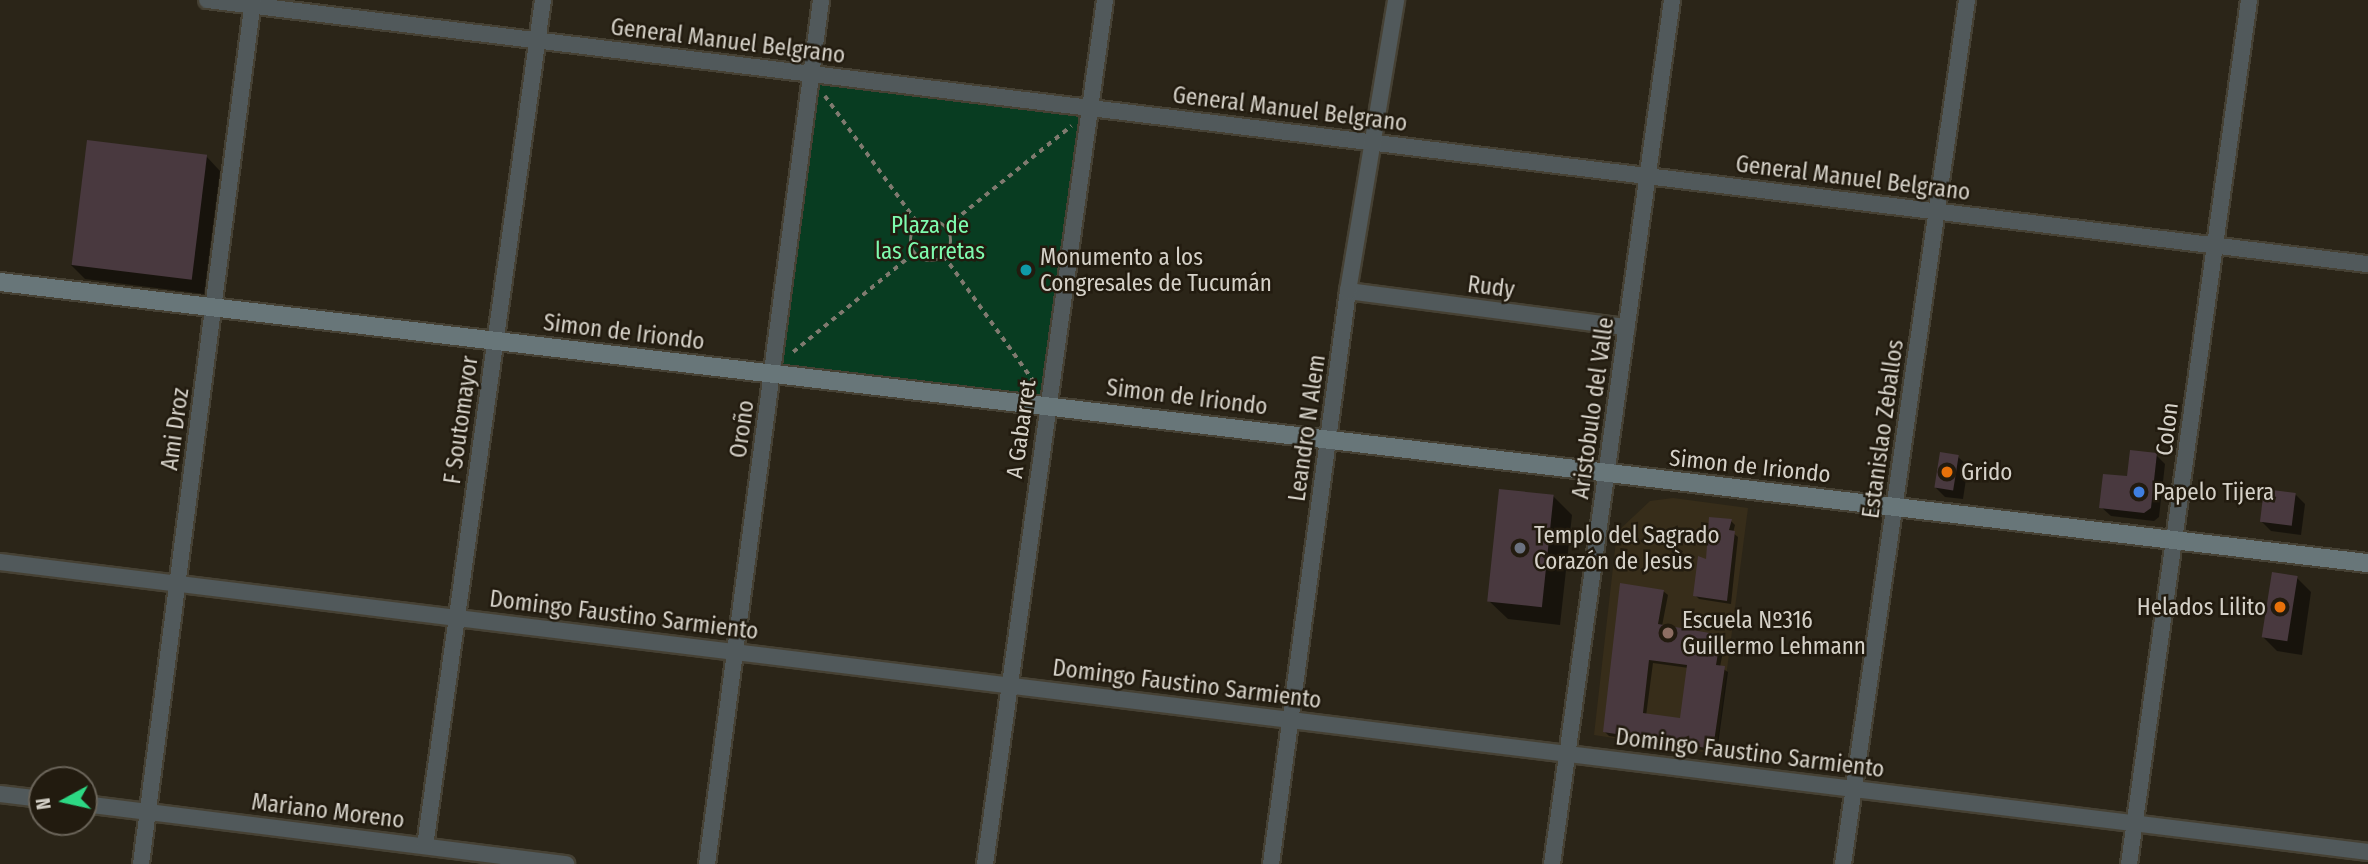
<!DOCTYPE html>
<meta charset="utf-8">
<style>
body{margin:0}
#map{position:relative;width:2368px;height:864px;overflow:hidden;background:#2b2518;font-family:"Fira Sans Condensed",sans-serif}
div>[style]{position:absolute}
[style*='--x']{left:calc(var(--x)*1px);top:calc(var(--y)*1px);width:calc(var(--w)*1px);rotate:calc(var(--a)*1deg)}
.built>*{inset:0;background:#372d1a}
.green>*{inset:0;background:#083c21;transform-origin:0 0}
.shadow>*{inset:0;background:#0007}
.building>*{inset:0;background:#49393f;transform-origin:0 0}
.path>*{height:3.5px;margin-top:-1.75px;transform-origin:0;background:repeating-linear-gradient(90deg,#7f7a6f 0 5px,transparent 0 10px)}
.path>.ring{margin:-1.75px;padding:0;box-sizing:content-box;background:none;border:3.5px solid #7f7a6f;border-radius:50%}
.roads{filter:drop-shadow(2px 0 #464134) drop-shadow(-2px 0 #464134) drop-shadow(0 2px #464134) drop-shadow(0 -2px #464134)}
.minor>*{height:16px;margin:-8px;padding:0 8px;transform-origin:8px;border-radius:8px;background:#51595b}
.secondary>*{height:18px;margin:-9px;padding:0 9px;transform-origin:9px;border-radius:9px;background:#687679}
.dots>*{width:19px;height:19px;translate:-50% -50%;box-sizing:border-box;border:4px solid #221b0f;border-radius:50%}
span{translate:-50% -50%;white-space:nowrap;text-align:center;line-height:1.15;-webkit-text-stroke:5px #221b0f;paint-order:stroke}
.street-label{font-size:23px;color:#d5d1c8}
.park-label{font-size:23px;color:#7efbae}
.poi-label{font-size:23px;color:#d5d1c8}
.left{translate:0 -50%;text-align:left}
.right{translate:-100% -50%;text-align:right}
.north{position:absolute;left:28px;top:766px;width:70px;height:70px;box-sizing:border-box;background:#221b0f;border:2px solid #6a6459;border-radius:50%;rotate:262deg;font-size:19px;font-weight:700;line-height:28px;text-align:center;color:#d5d1c8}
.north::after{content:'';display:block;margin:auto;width:24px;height:32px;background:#2dd884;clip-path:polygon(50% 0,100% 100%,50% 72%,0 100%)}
</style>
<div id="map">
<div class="built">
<div style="clip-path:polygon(1673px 498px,1748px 508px,1716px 754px,1594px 735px,1617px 532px,1650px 501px)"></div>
</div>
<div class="green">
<div style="left:811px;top:74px;width:282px;height:305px;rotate:7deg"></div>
</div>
<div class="shadow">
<div style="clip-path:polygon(206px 156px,220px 171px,204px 294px,85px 279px,71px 265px)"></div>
<div style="clip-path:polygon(2156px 455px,2165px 464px,2159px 517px,2154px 521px,2111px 516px,2101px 507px)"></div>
<div style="clip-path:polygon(1958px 457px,1968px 466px,1963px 499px,1945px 497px,1936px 488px)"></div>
<div style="clip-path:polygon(2296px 495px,2305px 504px,2301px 535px,2271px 531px,2262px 522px)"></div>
<div style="clip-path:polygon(1553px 496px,1572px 515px,1560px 625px,1508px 619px,1489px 601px)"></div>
<div style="clip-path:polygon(1731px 521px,1735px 525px,1733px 533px,1738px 537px,1731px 604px,1699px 599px,1695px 595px,1707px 562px)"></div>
<div style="clip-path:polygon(2297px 578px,2311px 592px,2302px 655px,2277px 651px,2263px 637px)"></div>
<div style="clip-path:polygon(evenodd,1663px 591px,1668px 595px,1662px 626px,1720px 636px,1725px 641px,1720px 667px,1728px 672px,1717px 752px,1609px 736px,1605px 732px,1663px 591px,1653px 663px,1689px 668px,1682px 720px,1646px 716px,1653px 663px)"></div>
</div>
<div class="building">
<div style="left:87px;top:140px;width:121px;height:126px;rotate:7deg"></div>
<div style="clip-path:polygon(2130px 450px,2157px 453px,2151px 508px,2144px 513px,2099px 508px,2103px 474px,2127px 476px)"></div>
<div style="left:1940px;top:452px;width:19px;height:36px;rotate:9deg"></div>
<div style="left:1499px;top:489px;width:55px;height:113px;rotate:6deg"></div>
<div style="left:2264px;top:489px;width:32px;height:33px;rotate:7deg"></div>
<div style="clip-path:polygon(1709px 517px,1732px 519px,1729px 530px,1735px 531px,1727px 601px,1693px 596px,1698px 556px,1706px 559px)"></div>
<div style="left:2272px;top:572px;width:26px;height:66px;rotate:9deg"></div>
<div style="clip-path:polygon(evenodd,1620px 583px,1664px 590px,1658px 624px,1721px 635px,1716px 665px,1725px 666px,1713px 749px,1603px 732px,1620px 583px,1649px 660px,1687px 665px,1680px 718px,1643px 713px,1649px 660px)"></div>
</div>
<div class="path">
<div style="--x:825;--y:96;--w:160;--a:53.9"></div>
<div class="ring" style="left:911px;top:221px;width:36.5px;height:36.5px"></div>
<div style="--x:946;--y:227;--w:161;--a:-38.9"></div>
<div style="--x:944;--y:256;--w:156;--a:54.4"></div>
<div style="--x:793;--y:352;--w:158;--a:-39.3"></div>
</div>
<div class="roads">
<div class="minor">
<div style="--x:207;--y:0;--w:2177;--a:6.97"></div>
<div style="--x:1348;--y:291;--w:281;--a:7.4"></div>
<div style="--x:0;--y:562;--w:2386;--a:6.98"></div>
<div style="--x:0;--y:794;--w:42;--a:6.8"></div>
<div style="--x:84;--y:804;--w:486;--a:7.1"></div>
<div style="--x:425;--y:846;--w:854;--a:-82.06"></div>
<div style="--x:141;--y:864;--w:871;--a:-82.61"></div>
<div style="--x:707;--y:864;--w:871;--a:-82.48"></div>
<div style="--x:985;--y:864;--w:872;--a:-82.09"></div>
<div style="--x:1271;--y:864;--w:578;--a:-82.35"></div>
<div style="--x:1348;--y:291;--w:295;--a:-80.6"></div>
<div style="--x:1552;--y:864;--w:872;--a:-82.09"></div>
<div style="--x:1843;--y:864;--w:873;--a:-81.83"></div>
<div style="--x:2129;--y:864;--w:872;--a:-82.09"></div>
</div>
<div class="secondary">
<div style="--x:0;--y:282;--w:2385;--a:6.77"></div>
</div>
</div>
<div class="dots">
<div style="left:1026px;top:270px;background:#0f9aa8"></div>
<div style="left:1947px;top:472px;background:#e8710a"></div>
<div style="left:2139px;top:492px;background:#3f7fe0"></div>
<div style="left:1520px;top:548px;background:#6b7280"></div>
<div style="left:2280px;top:607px;background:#e8710a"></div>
<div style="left:1668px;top:633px;background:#8d6e63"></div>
</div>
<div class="street-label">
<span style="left:728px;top:41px;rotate:7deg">General Manuel Belgrano</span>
<span style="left:1290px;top:109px;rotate:7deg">General Manuel Belgrano</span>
<span style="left:1853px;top:178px;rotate:7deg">General Manuel Belgrano</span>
<span style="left:1491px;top:287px;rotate:7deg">Rudy</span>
<span style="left:624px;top:332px;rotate:7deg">Simon de Iriondo</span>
<span style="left:1187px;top:397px;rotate:7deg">Simon de Iriondo</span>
<span style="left:1593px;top:408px;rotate:-82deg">Aristobulo del Valle</span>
<span style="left:461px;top:420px;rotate:-82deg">F Soutomayor</span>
<span style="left:1307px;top:428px;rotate:-82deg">Leandro N Alem</span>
<span style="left:175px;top:429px;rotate:-82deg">Ami Droz</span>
<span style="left:742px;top:429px;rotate:-82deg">Oroño</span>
<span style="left:1021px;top:429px;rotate:-82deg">A Gabarret</span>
<span style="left:1883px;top:429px;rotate:-82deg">Estanislao Zeballos</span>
<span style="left:2167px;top:429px;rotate:-83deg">Colon</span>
<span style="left:1750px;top:466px;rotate:6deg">Simon de Iriondo</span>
<span style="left:624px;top:615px;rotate:7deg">Domingo Faustino Sarmiento</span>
<span style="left:1187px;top:684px;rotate:7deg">Domingo Faustino Sarmiento</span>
<span style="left:1750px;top:753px;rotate:7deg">Domingo Faustino Sarmiento</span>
<span style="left:328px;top:811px;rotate:7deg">Mariano Moreno</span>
</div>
<div class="park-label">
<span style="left:930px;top:238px">Plaza de<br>las Carretas</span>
</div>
<div class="poi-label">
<span class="left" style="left:1040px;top:270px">Monumento a los<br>Congresales de Tucumán</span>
<span class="left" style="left:1961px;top:472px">Grido</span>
<span class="left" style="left:2153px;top:492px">Papelo Tijera</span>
<span class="left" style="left:1534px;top:548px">Templo del Sagrado<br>Corazón de Jesùs</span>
<span class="right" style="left:2266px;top:607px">Helados Lilito</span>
<span class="left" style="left:1682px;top:633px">Escuela Nº316<br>Guillermo Lehmann</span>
</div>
<div class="north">N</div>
</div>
